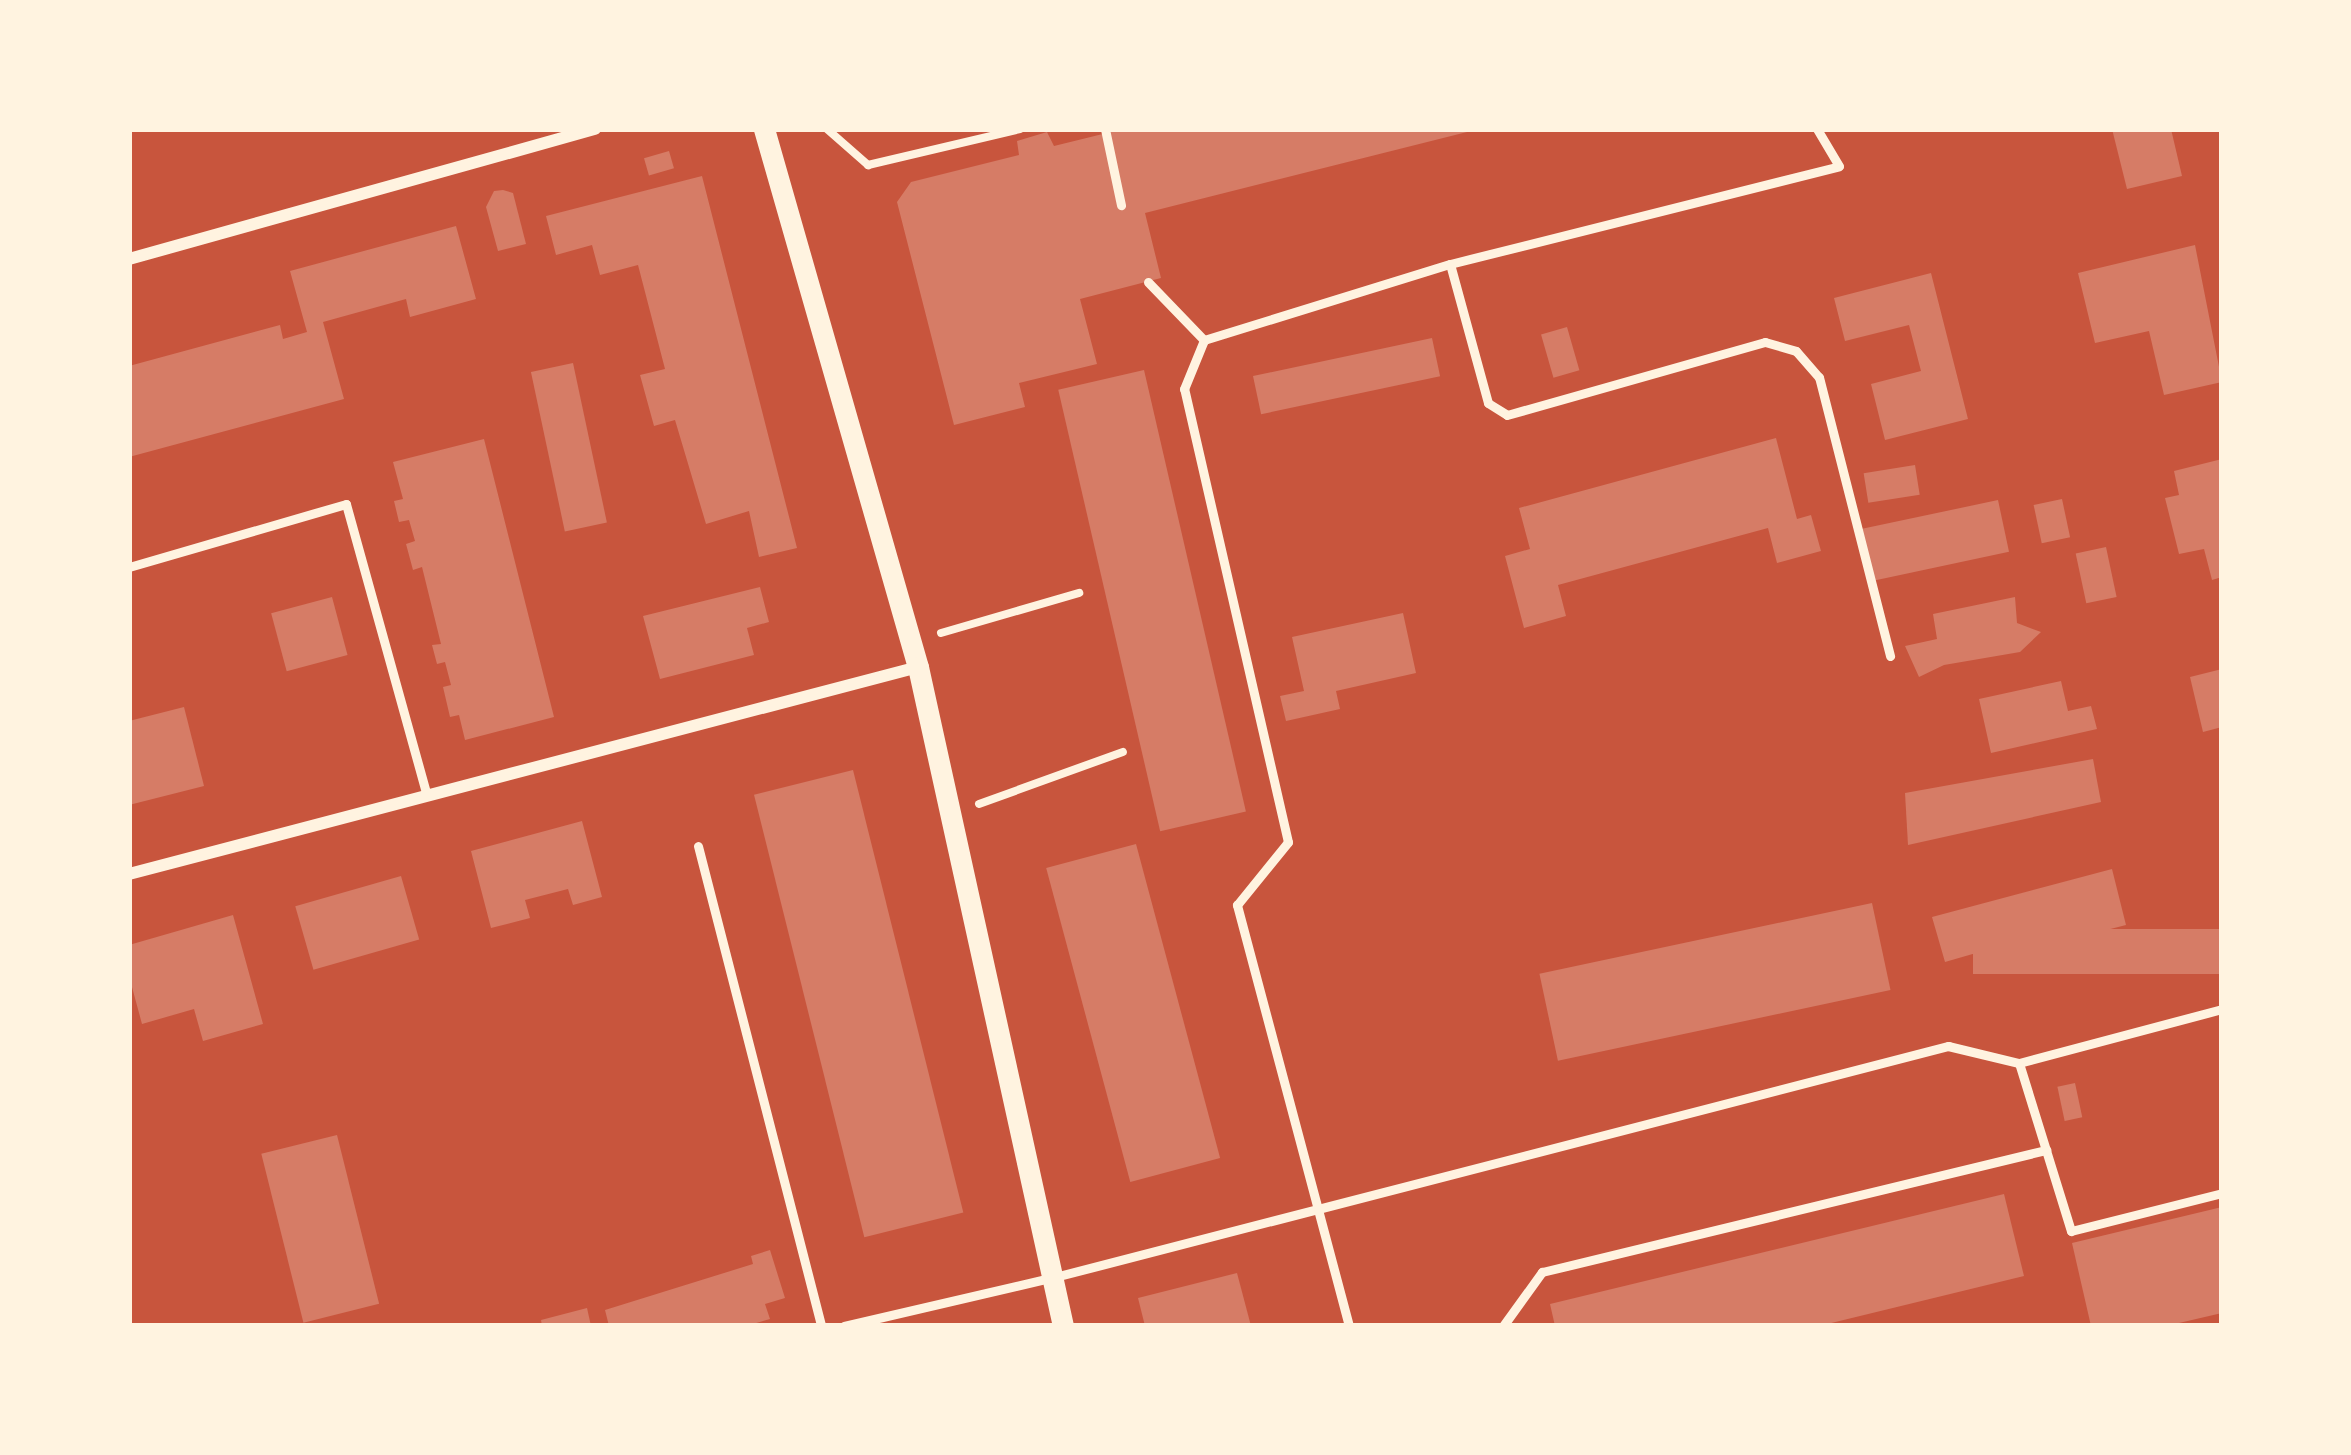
<!DOCTYPE html>
<style>
body{margin:0}
#map{position:relative;width:2351px;height:1455px;overflow:hidden;background:#c8553d;font-family:"IBM Plex Serif",serif}
div>[style]{position:absolute}
[style*='--x']{left:calc(var(--x)*1px);top:calc(var(--y)*1px);width:calc(var(--w)*1px);rotate:calc(var(--a)*1deg)}
.building>*{inset:0;background:#d67c66;transform-origin:0 0}
.path>*{height:8px;margin:-4px;padding:0 4px;transform-origin:4px;border-radius:4px;background:#fff3e0}
.service>*{height:9px;margin:-4.5px;padding:0 4.5px;transform-origin:4.5px;border-radius:4.5px;background:#fff3e0}
.minor>*{height:12px;margin:-6px;padding:0 6px;transform-origin:6px;border-radius:6px;background:#fff3e0}
.tertiary>*{height:21px;margin:-10.5px;padding:0 10.5px;transform-origin:10.5px;border-radius:10.5px;background:#fff3e0}
span{translate:-50% -50%;white-space:nowrap;text-align:center;line-height:1.15;-webkit-text-stroke:12px #fff3e0;paint-order:stroke}
.frame{position:absolute;inset:0;border:132px solid #fff3e0;pointer-events:none}
</style>
<div id="map">
<div class="building">
<div style="clip-path:polygon(1123px 129px,1471px 129px,1471px 131px,1145px 213px,1161px 278px,1080px 299px,1097px 364px,1019px 383px,1025px 407px,954px 425px,897px 202px,911px 182px,1019px 155px,1017px 141px,1047px 132px,1054px 146px)"></div>
<div style="clip-path:polygon(2112px 129px,2171px 129px,2182px 176px,2127px 189px)"></div>
<div style="left:669px;top:151px;width:18px;height:26px;rotate:74deg"></div>
<div style="clip-path:polygon(702px 176px,797px 548px,759px 557px,749px 511px,706px 524px,675px 420px,654px 426px,640px 375px,665px 369px,638px 265px,600px 275px,592px 245px,556px 255px,546px 216px)"></div>
<div style="clip-path:polygon(503px 190px,513px 193px,526px 244px,498px 251px,486px 207px,494px 191px)"></div>
<div style="clip-path:polygon(456px 226px,476px 299px,410px 317px,406px 299px,323px 322px,344px 399px,129px 457px,129px 366px,280px 325px,283px 339px,307px 332px,290px 271px)"></div>
<div style="clip-path:polygon(2195px 245px,2222px 382px,2164px 395px,2149px 331px,2095px 343px,2078px 273px)"></div>
<div style="clip-path:polygon(1931px 273px,1968px 419px,1885px 440px,1871px 384px,1921px 371px,1909px 325px,1845px 341px,1834px 298px)"></div>
<div style="left:1567px;top:327px;width:45px;height:27px;rotate:74deg"></div>
<div style="left:1432px;top:338px;width:39px;height:183px;rotate:78deg"></div>
<div style="left:573px;top:363px;width:163px;height:43px;rotate:78deg"></div>
<div style="left:1144px;top:370px;width:453px;height:88px;rotate:77deg"></div>
<div style="clip-path:polygon(1776px 438px,1797px 519px,1811px 515px,1821px 551px,1777px 563px,1768px 528px,1558px 585px,1566px 616px,1524px 628px,1505px 556px,1530px 549px,1519px 508px)"></div>
<div style="clip-path:polygon(484px 439px,554px 717px,465px 740px,459px 715px,450px 717px,443px 687px,451px 685px,445px 662px,437px 664px,432px 645px,441px 644px,422px 567px,413px 570px,406px 544px,415px 541px,409px 520px,399px 522px,394px 501px,403px 499px,393px 462px)"></div>
<div style="clip-path:polygon(2222px 459px,2222px 577px,2212px 580px,2204px 549px,2179px 554px,2165px 498px,2179px 495px,2174px 471px)"></div>
<div style="left:1915px;top:465px;width:30px;height:52px;rotate:81deg"></div>
<div style="left:2062px;top:499px;width:39px;height:29px;rotate:78deg"></div>
<div style="left:1998px;top:500px;width:53px;height:140px;rotate:78deg"></div>
<div style="left:2106px;top:547px;width:51px;height:31px;rotate:78deg"></div>
<div style="clip-path:polygon(760px 587px,769px 622px,747px 628px,754px 655px,660px 679px,643px 616px)"></div>
<div style="left:332px;top:597px;width:60px;height:63px;rotate:75deg"></div>
<div style="clip-path:polygon(2015px 597px,2017px 623px,2041px 632px,2020px 652px,1944px 665px,1919px 677px,1905px 646px,1937px 639px,1933px 614px)"></div>
<div style="clip-path:polygon(1403px 613px,1416px 673px,1336px 691px,1340px 709px,1286px 721px,1280px 696px,1304px 691px,1292px 637px)"></div>
<div style="clip-path:polygon(2222px 669px,2222px 727px,2203px 732px,2190px 677px)"></div>
<div style="clip-path:polygon(2061px 681px,2068px 711px,2091px 706px,2097px 729px,1991px 753px,1979px 699px)"></div>
<div style="clip-path:polygon(184px 707px,204px 786px,129px 805px,129px 721px)"></div>
<div style="clip-path:polygon(2093px 759px,2101px 802px,1908px 845px,1905px 793px)"></div>
<div style="left:853px;top:770px;width:456px;height:102px;rotate:76deg"></div>
<div style="clip-path:polygon(582px 821px,602px 897px,573px 905px,568px 889px,525px 900px,530px 918px,491px 928px,471px 851px)"></div>
<div style="left:1136px;top:844px;width:325px;height:93px;rotate:75deg"></div>
<div style="clip-path:polygon(2112px 869px,2126px 925px,2048px 945px,2045px 933px,1945px 962px,1932px 917px)"></div>
<div style="left:401px;top:876px;width:66px;height:110px;rotate:74deg"></div>
<div style="left:1872px;top:903px;width:89px;height:340px;rotate:78deg"></div>
<div style="clip-path:polygon(233px 915px,263px 1024px,203px 1041px,194px 1009px,142px 1024px,129px 976px,129px 945px)"></div>
<div style="left:2222px;top:929px;width:45px;height:249px;rotate:90deg"></div>
<div style="left:2075px;top:1083px;width:35px;height:18px;rotate:78deg"></div>
<div style="left:337px;top:1135px;width:174px;height:78px;rotate:76deg"></div>
<div style="clip-path:polygon(2004px 1194px,2024px 1276px,1819px 1326px,1555px 1326px,1550px 1304px)"></div>
<div style="clip-path:polygon(2222px 1207px,2222px 1313px,2166px 1326px,2091px 1326px,2072px 1243px)"></div>
<div style="clip-path:polygon(770px 1250px,785px 1298px,765px 1304px,770px 1319px,746px 1326px,609px 1326px,605px 1310px,753px 1264px,751px 1256px)"></div>
<div style="clip-path:polygon(1237px 1273px,1251px 1326px,1145px 1326px,1138px 1298px)"></div>
<div style="clip-path:polygon(587px 1308px,591px 1326px,542px 1326px,541px 1320px)"></div>
</div>
<div class="path">
<div style="--x:827;--y:129;--w:55;--a:41.3"></div>
<div style="--x:868;--y:165;--w:156;--a:-13.3"></div>
<div style="--x:941;--y:633;--w:144;--a:-16.2"></div>
<div style="--x:979;--y:804;--w:153;--a:-19.9"></div>
</div>
<div class="service">
<div style="--x:1105;--y:129;--w:78;--a:78.1"></div>
<div style="--x:1450;--y:264;--w:144;--a:74.7"></div>
<div style="--x:1488;--y:403;--w:22;--a:32"></div>
<div style="--x:1507;--y:415;--w:268;--a:-15.8"></div>
<div style="--x:1765;--y:342;--w:32;--a:16"></div>
<div style="--x:1796;--y:351;--w:35;--a:49"></div>
<div style="--x:1819;--y:377;--w:288;--a:75.7"></div>
<div style="--x:1148;--y:282;--w:81;--a:46"></div>
<div style="--x:129;--y:567;--w:226;--a:-16.2"></div>
<div style="--x:346;--y:504;--w:303;--a:74.5"></div>
<div style="--x:698;--y:846;--w:496;--a:75.6"></div>
<div style="--x:2019;--y:1063;--w:176;--a:72.8"></div>
<div style="--x:2071;--y:1231;--w:156;--a:-14.1"></div>
<div style="--x:844;--y:1326;--w:212;--a:-13.1"></div>
<div style="--x:1051;--y:1278;--w:927;--a:-14.5"></div>
<div style="--x:1948;--y:1046;--w:73;--a:13.5"></div>
<div style="--x:2019;--y:1063;--w:210;--a:-14.9"></div>
<div style="--x:1349;--y:1326;--w:436;--a:-104.9"></div>
<div style="--x:1237;--y:905;--w:81;--a:-51"></div>
<div style="--x:1288;--y:842;--w:465;--a:-102.9"></div>
<div style="--x:1184;--y:389;--w:53;--a:-67.8"></div>
<div style="--x:1204;--y:340;--w:257;--a:-17.2"></div>
<div style="--x:1450;--y:264;--w:401;--a:-14.1"></div>
<div style="--x:1839;--y:166;--w:43;--a:-120.7"></div>
<div style="--x:1503;--y:1326;--w:67;--a:-54.2"></div>
<div style="--x:1542;--y:1272;--w:519;--a:-13.61"></div>
</div>
<div class="minor">
<div style="--x:129;--y:259;--w:484;--a:-15.6"></div>
<div style="--x:129;--y:874;--w:816;--a:-14.7"></div>
</div>
<div class="tertiary">
<div style="--x:764;--y:129;--w:560;--a:74.03"></div>
<div style="--x:918;--y:667;--w:675;--a:77.59"></div>
</div>
<div class="frame"></div>
</div>
